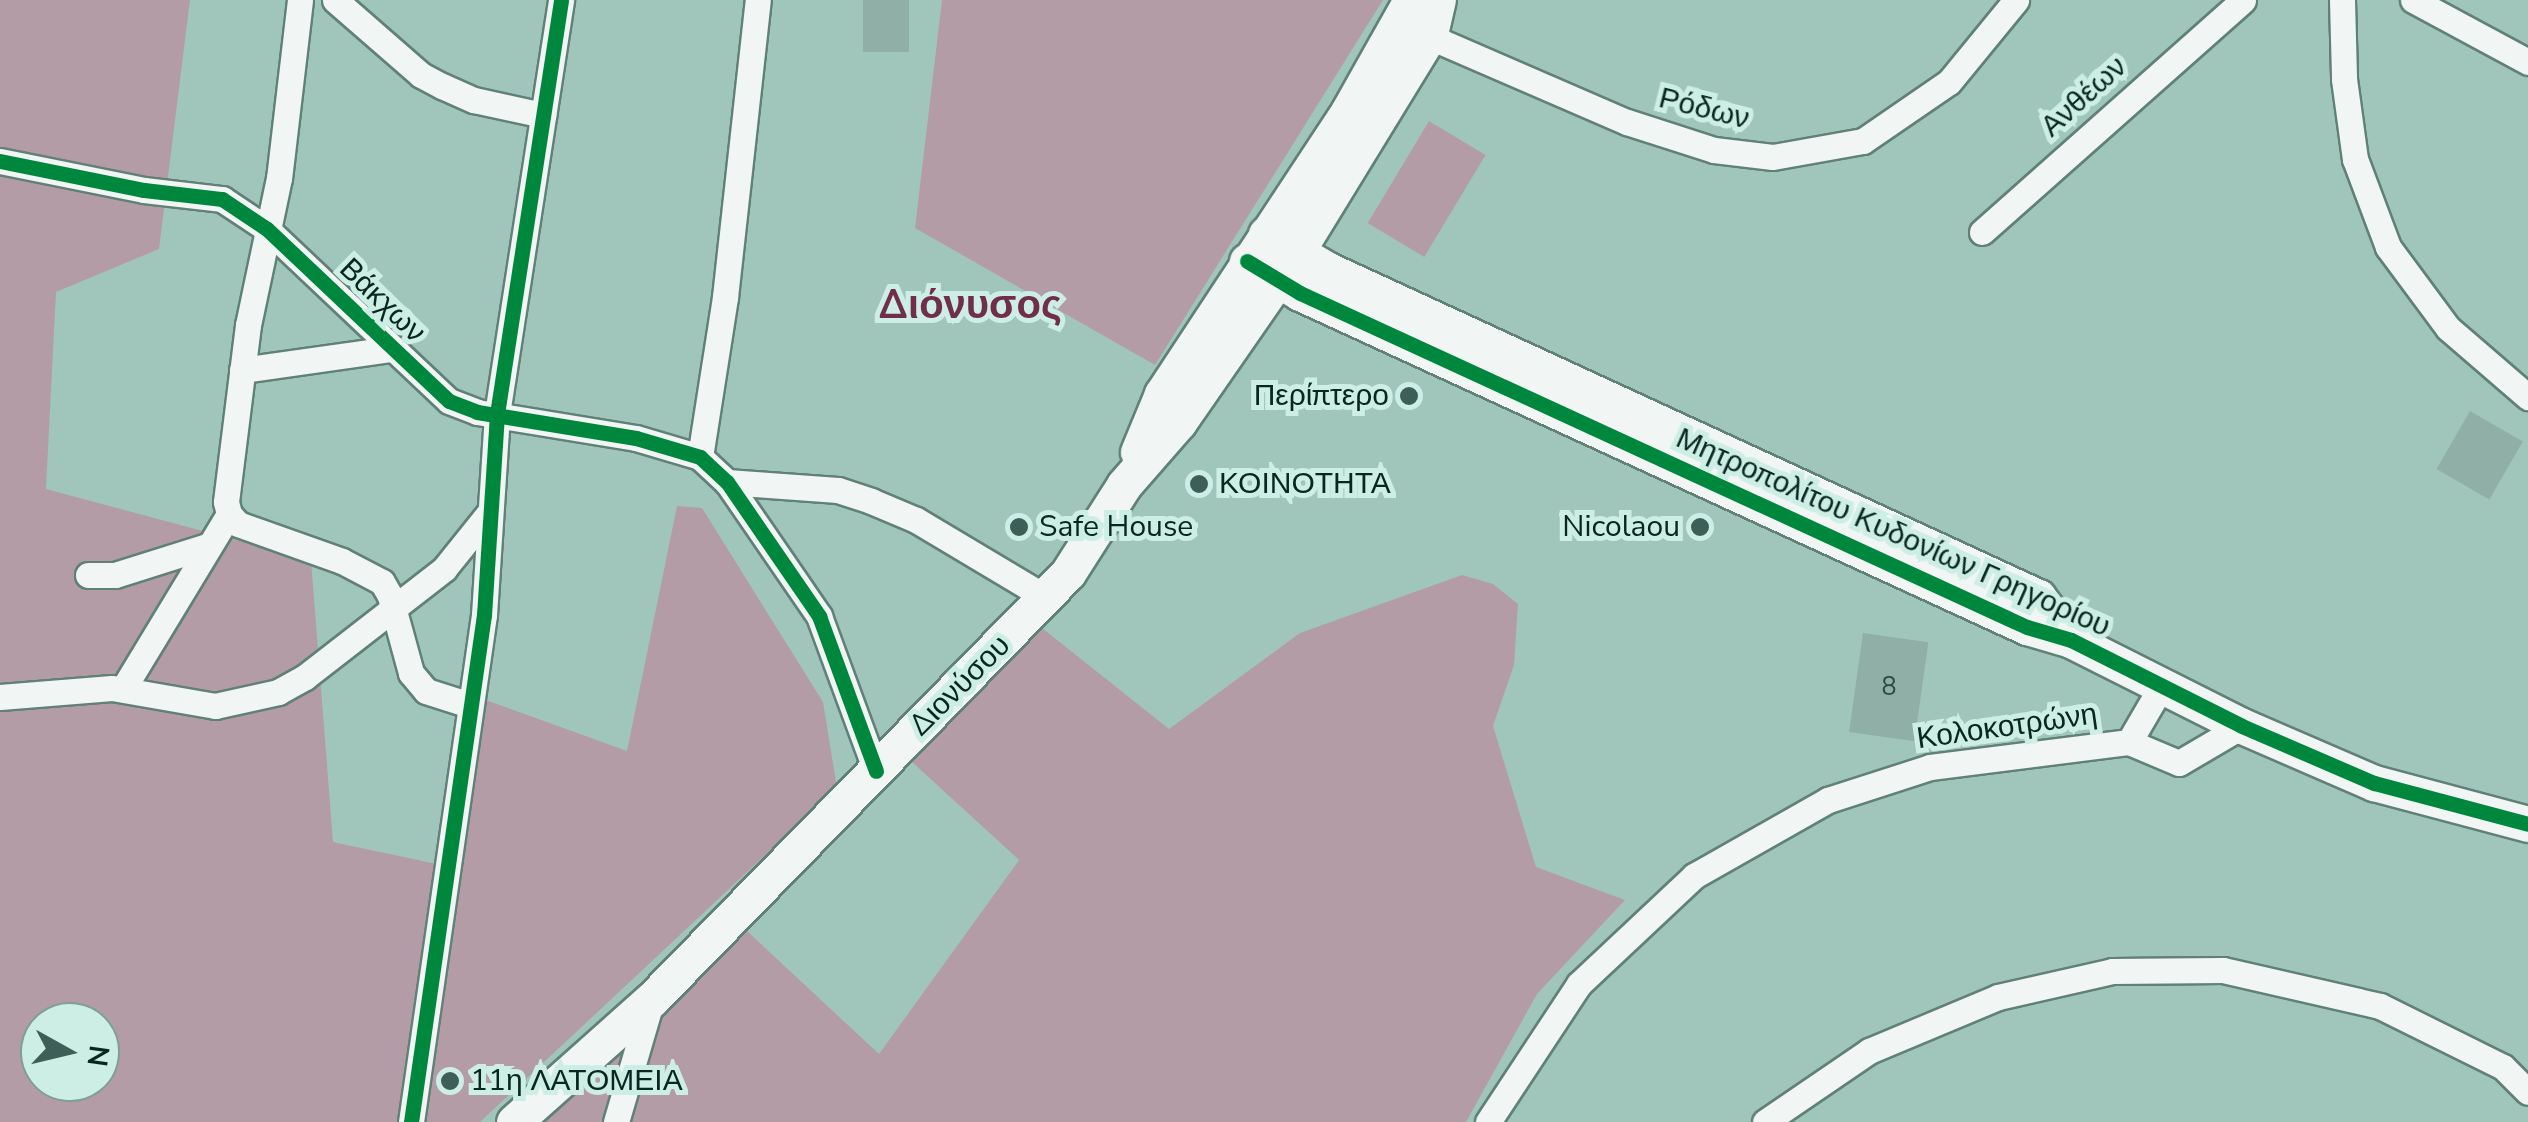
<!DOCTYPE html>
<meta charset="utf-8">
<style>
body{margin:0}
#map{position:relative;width:2528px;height:1122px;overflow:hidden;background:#a0c6bc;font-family:"Nunito Sans",sans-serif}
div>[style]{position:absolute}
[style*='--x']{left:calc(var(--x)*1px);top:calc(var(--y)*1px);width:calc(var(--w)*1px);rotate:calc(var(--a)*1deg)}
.green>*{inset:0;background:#b49ca7;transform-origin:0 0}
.building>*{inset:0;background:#90afa6;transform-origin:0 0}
.roads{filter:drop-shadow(2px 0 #608078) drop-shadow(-2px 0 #608078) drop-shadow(0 2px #608078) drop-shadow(0 -2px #608078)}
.street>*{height:25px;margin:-12.5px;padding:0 12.5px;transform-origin:12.5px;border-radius:12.5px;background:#f1f6f5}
.secondary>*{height:35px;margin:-17.5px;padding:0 17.5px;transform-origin:17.5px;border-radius:17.5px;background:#f1f6f5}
.cycleway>*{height:15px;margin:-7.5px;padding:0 7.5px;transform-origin:7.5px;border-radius:7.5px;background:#00873e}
.dots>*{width:28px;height:28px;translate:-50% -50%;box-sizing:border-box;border:5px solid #cdeee4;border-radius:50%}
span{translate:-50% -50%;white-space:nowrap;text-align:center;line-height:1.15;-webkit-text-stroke:10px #cdeee4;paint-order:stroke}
.number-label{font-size:25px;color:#2c4a42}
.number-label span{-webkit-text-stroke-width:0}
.street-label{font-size:30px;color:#092720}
.poi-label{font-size:30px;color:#092720}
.right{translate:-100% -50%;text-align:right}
.left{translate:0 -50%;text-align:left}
.district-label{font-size:40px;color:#702e4a;font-weight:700}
.north{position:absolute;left:20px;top:1002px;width:100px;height:100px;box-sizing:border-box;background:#cdeee4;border:2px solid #7f9e96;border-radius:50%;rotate:98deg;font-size:28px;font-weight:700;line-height:40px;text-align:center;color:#092720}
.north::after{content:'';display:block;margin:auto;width:35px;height:45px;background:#3e5f57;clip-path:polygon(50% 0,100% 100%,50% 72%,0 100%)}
</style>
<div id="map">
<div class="green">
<div style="clip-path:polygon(evenodd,0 0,190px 0,159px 249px,56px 292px,46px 489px,311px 560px,333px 842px,460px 869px,486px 700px,627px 751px,677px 506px,702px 508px,823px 702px,837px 788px,480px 1122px,0 1122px,0 0,40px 1022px,100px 1022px,100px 1082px,40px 1082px,40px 1022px)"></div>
<div style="clip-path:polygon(942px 0,1383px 0,1155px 365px,915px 228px)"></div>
<div style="left:1429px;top:121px;width:66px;height:119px;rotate:31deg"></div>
<div style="clip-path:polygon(1462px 575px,1493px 584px,1518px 604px,1514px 665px,1493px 726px,1536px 867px,1625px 900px,1537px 994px,1466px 1122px,540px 1122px,747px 931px,879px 1054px,1019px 860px,912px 762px,1042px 628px,1169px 729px,1300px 633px)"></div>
</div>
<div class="building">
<div style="left:863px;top:0;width:46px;height:52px"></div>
<div style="left:2470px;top:411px;width:61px;height:67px;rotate:30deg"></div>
<div style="left:1863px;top:633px;width:66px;height:100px;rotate:8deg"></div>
</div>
<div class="roads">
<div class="street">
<div style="--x:300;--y:0;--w:179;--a:96.7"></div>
<div style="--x:279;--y:178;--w:150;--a:101.9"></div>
<div style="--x:248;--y:325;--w:178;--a:97.1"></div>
<div style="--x:226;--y:502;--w:12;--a:76"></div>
<div style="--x:229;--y:514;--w:13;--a:48"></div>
<div style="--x:238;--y:524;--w:110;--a:19.6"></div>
<div style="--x:342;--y:561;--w:45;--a:27.7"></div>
<div style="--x:382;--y:582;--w:16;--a:60"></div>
<div style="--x:390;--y:596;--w:80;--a:74.7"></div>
<div style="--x:411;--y:673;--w:23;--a:50"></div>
<div style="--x:426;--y:691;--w:46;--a:17.7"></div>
<div style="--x:335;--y:0;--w:114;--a:41.1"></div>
<div style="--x:421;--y:75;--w:24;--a:28"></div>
<div style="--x:442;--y:86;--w:35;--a:24"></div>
<div style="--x:474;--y:100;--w:71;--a:12.3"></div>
<div style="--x:2342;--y:0;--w:79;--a:88.5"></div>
<div style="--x:2344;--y:79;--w:81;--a:82.2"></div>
<div style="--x:2355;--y:159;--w:94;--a:69.4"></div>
<div style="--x:2388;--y:247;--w:101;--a:53.5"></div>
<div style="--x:2448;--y:328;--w:106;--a:40.8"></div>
<div style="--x:2413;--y:0;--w:131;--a:28.3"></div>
<div style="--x:1414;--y:30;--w:232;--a:23.4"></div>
<div style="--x:1627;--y:122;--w:91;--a:17.8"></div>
<div style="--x:1714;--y:150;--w:59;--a:6.8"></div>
<div style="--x:1773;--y:157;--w:91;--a:-10.1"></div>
<div style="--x:1863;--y:141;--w:104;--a:-34.5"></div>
<div style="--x:1949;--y:82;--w:106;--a:-50.7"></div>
<div style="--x:0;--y:161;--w:147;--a:11.4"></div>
<div style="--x:144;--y:190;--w:79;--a:6.6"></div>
<div style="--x:222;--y:199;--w:54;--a:33.7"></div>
<div style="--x:267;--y:229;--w:250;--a:43.4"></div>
<div style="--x:449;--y:401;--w:30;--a:21"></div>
<div style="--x:477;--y:412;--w:161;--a:9.3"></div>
<div style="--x:636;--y:438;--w:67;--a:16.5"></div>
<div style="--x:700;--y:457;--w:37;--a:43"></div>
<div style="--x:727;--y:482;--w:163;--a:55.5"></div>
<div style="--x:819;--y:616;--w:165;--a:69.8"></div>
<div style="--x:1982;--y:232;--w:349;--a:-41.6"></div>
<div style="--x:242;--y:370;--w:149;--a:-8.1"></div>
<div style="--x:700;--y:457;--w:162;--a:-81.1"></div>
<div style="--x:725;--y:297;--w:299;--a:-83.7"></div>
<div style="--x:727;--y:482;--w:111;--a:4.1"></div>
<div style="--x:838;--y:490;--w:35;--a:18"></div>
<div style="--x:871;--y:501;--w:49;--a:22.9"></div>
<div style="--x:916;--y:520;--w:152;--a:30.8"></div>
<div style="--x:88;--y:575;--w:27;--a:0"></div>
<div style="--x:115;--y:575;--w:96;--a:-17.5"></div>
<div style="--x:123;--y:689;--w:205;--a:-58.8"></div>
<div style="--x:0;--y:697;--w:112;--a:-4.6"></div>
<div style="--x:112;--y:688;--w:105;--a:9.9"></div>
<div style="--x:215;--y:706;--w:65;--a:-12.5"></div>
<div style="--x:278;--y:692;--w:31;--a:-29"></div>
<div style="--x:305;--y:677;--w:176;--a:-37.8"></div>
<div style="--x:444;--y:569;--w:72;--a:-51.2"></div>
<div style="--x:2129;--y:742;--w:64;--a:-59.8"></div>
<div style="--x:411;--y:1122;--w:512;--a:-81.81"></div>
<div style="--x:484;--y:615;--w:201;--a:-86.3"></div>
<div style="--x:497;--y:414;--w:419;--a:-81.2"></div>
<div style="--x:616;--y:1122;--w:128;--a:-73.7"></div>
<div style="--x:1488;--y:1122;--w:165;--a:-56.6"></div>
<div style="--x:1579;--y:984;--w:158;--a:-43.2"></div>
<div style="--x:1694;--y:876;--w:154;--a:-29.6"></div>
<div style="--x:1828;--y:800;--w:107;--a:-17.9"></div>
<div style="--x:1930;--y:767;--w:201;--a:-7.2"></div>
<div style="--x:2129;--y:742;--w:54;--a:22.8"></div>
<div style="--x:2179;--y:763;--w:73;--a:-30.4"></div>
<div style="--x:1765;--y:1122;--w:126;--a:-34.3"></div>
<div style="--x:1869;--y:1051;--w:140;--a:-22.7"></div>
<div style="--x:1998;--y:997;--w:117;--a:-12.8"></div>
<div style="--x:2112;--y:971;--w:111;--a:-0.5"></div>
<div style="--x:2223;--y:970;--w:161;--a:12.9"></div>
<div style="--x:2380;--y:1006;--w:137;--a:26.4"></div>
<div style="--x:2503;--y:1067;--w:35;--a:45"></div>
</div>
<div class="secondary">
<div style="--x:1266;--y:234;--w:72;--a:30.1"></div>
<div style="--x:1328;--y:270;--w:782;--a:24.73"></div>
<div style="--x:2038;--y:597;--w:54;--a:52.5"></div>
<div style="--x:1247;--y:261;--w:62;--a:31.1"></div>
<div style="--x:1300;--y:293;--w:800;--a:24.68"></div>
<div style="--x:2027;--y:627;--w:46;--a:16.5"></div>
<div style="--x:2071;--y:640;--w:191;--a:26.7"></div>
<div style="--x:2242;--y:726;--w:144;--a:23.4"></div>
<div style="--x:2374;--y:783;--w:159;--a:14.9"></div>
<div style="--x:1138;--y:452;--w:63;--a:-67.5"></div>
<div style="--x:1162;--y:394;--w:340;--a:-56.6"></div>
<div style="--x:1349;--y:110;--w:126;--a:-60.6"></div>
<div style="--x:514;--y:1122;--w:185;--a:-41.7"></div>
<div style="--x:652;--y:999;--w:595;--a:-45.68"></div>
<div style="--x:1068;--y:573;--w:104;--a:-57.5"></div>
<div style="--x:1124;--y:485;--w:84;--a:-48.9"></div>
<div style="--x:1179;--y:422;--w:206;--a:-55.3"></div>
<div style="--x:1296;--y:253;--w:257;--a:-58.5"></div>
<div style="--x:1430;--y:34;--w:35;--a:-77"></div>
</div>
</div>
<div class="cycleway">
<div style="--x:0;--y:161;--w:147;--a:11.4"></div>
<div style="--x:144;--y:190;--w:79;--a:6.6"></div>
<div style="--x:222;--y:199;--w:54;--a:33.7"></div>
<div style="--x:267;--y:229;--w:250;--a:43.4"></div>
<div style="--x:449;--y:401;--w:30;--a:21"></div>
<div style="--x:477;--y:412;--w:161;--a:9.3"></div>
<div style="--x:636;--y:438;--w:67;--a:16.5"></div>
<div style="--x:700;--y:457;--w:37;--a:43"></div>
<div style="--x:727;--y:482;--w:163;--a:55.5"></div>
<div style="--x:819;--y:616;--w:165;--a:69.8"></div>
<div style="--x:1247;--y:261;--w:62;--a:31.1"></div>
<div style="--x:1300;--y:293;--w:800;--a:24.68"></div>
<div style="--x:2027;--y:627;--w:46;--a:16.5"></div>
<div style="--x:2071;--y:640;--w:191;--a:26.7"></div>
<div style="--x:2242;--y:726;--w:144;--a:23.4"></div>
<div style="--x:2374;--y:783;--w:159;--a:14.9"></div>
<div style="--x:411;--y:1122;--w:512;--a:-81.81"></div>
<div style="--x:484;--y:615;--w:201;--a:-86.3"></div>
<div style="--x:497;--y:414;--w:419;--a:-81.2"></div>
</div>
<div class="dots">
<div style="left:1409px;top:396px;background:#3e5f57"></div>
<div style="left:1199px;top:484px;background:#3e5f57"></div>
<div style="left:1019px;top:527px;background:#3e5f57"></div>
<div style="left:1700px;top:527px;background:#3e5f57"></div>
<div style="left:450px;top:1081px;background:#3e5f57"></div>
</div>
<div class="number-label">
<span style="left:1889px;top:687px">8</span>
</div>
<div class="street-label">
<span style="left:2084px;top:97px;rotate:-42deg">Ανθέων</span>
<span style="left:1704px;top:109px;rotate:14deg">Ρόδων</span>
<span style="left:382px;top:301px;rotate:44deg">Βάκχων</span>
<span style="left:1893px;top:533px;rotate:24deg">Μητροπολίτου Κυδονίων Γρηγορίου</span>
<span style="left:960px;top:686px;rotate:-45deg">Διονύσου</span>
<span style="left:2007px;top:727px;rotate:-8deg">Κολοκοτρώνη</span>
</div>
<div class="poi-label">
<span class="right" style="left:1389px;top:396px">Περίπτερο</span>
<span class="left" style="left:1219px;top:484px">ΚΟΙΝΟΤΗΤΑ</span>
<span class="left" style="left:1039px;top:527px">Safe House</span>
<span class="right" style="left:1680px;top:527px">Nicolaou</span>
<span class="left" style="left:470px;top:1081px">11η ΛΑΤΟΜΕΙΑ</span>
</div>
<div class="district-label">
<span style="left:970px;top:305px">Διόνυσος</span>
</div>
<div class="north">N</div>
</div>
